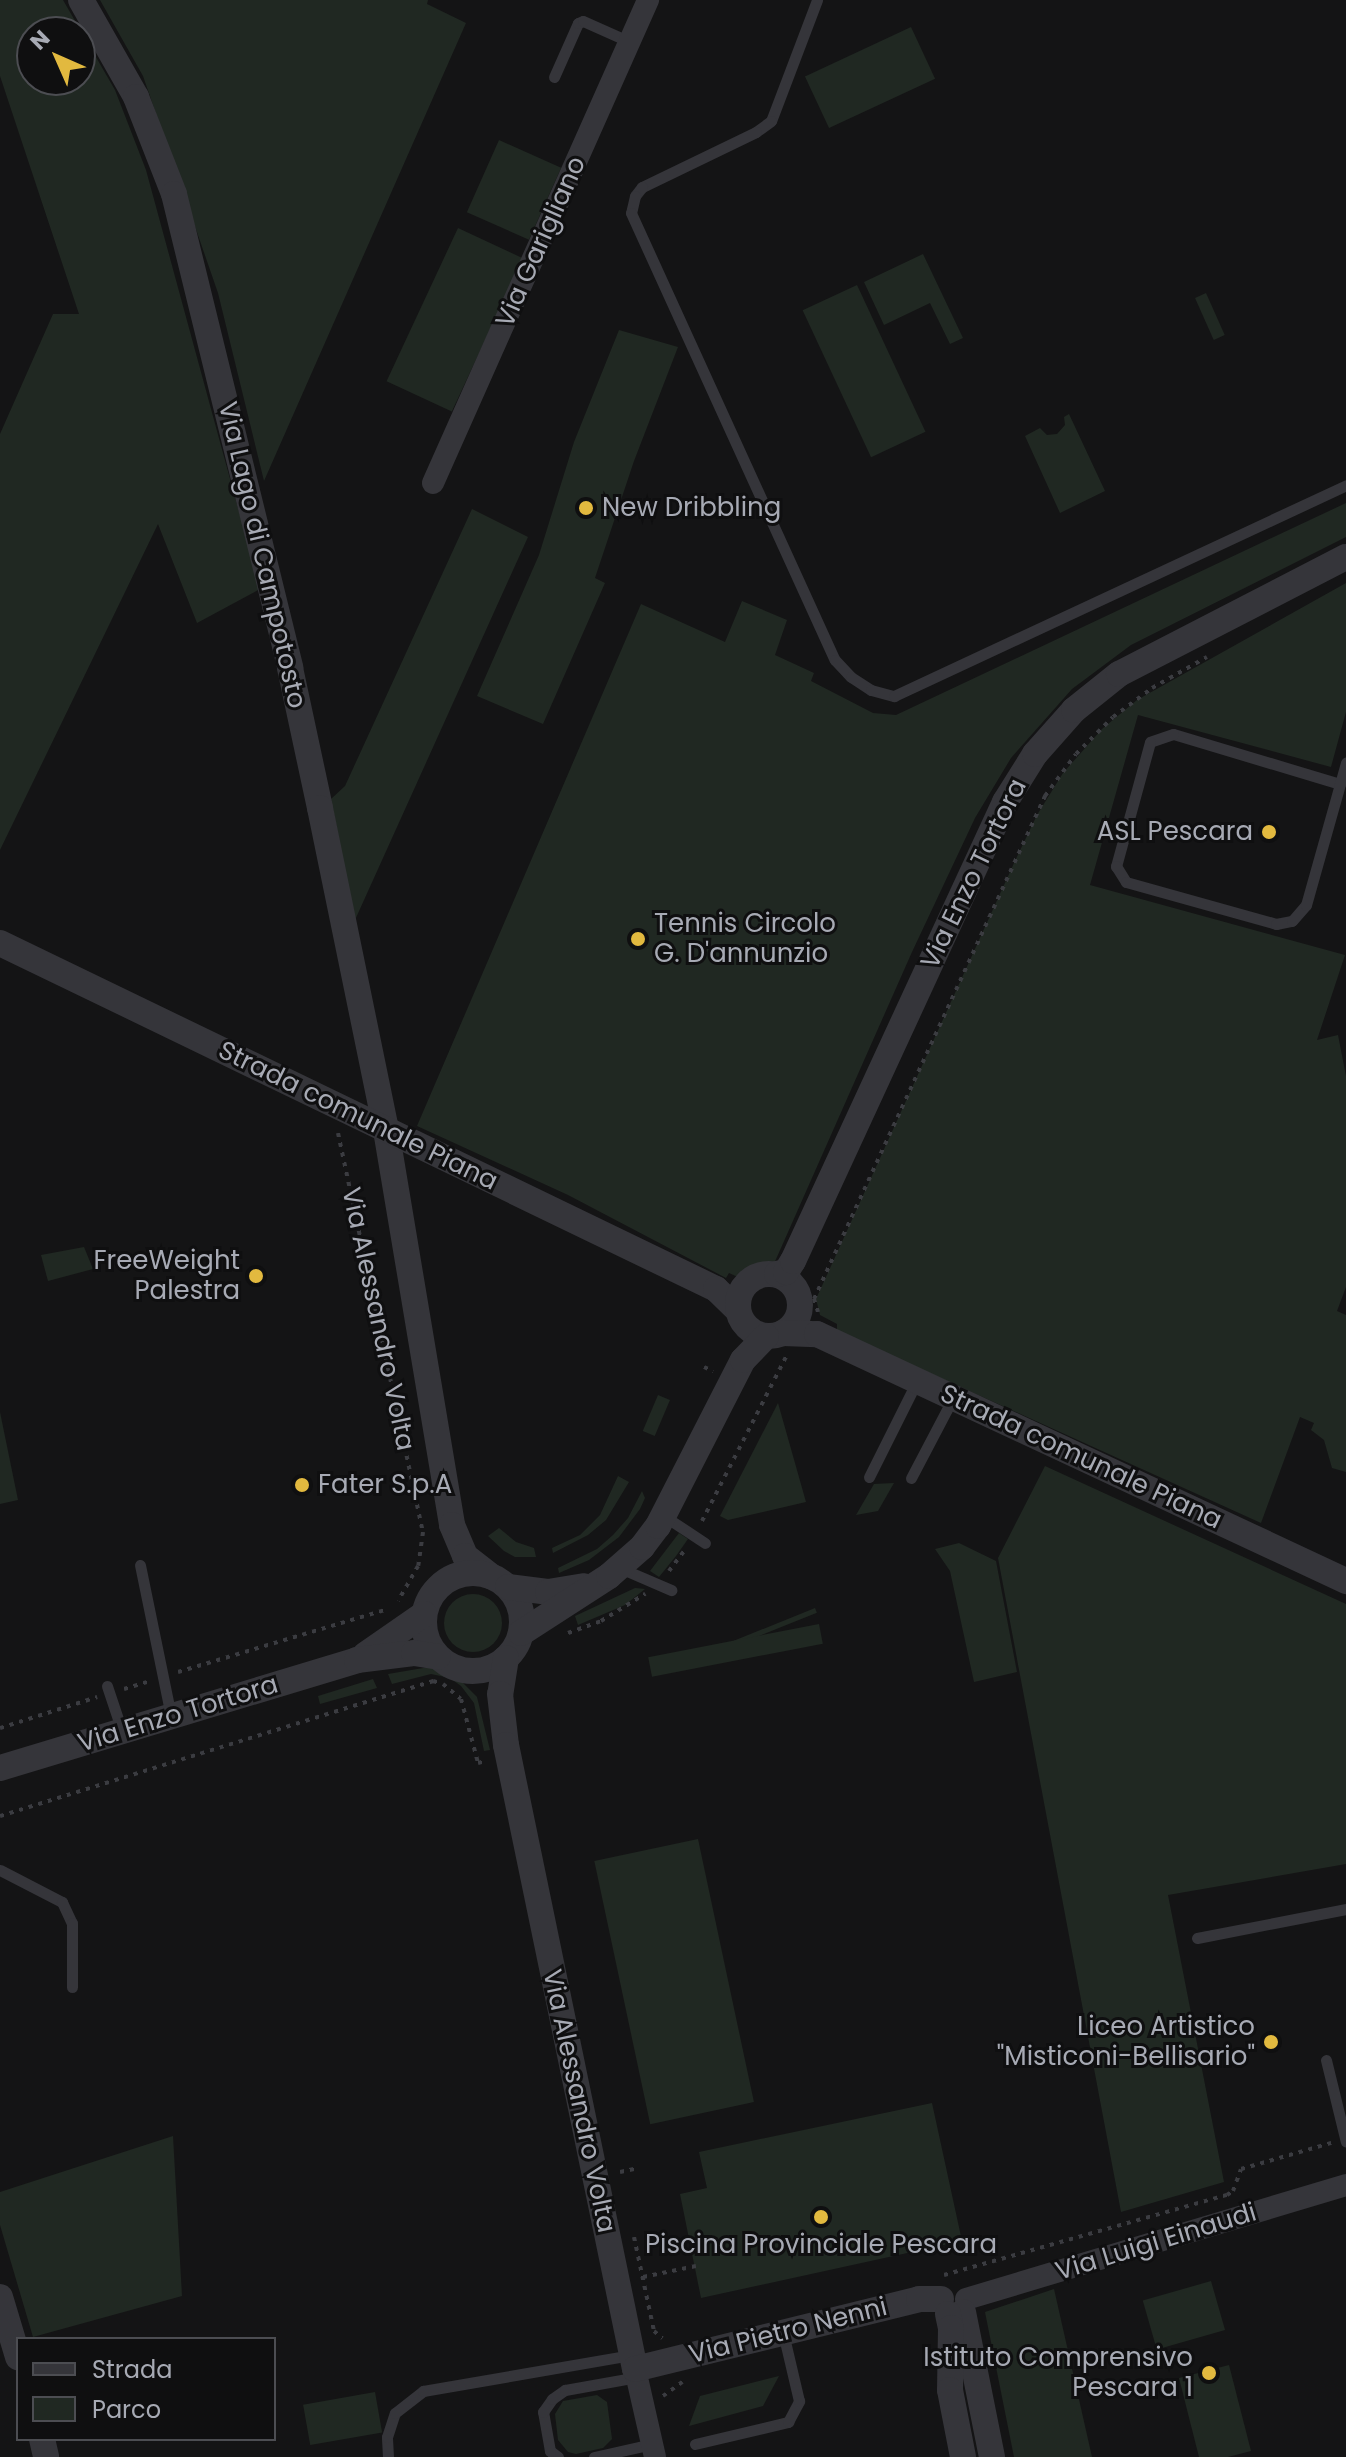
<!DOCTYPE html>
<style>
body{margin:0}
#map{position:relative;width:1346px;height:2457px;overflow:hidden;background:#141415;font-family:Poppins,sans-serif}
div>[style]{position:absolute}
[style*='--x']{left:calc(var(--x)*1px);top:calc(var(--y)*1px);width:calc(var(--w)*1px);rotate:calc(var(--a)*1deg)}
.green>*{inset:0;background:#202822;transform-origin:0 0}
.round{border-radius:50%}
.path>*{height:4px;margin-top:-2px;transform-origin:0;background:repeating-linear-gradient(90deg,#3b3c41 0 4px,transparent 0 10px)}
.service>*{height:11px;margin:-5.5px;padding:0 5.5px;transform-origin:5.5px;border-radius:5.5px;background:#35353a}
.minor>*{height:22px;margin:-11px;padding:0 11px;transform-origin:11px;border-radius:11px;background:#35353a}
.tertiary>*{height:26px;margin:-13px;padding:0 13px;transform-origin:13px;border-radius:13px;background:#35353a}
.tertiary>.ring{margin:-13px;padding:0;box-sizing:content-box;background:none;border:26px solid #35353a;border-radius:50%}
.dots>*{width:22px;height:22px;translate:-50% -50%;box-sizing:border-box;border:4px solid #0f0f10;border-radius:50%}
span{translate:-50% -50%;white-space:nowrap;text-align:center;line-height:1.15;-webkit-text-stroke:6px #0f0f10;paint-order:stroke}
.street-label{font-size:26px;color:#a7aab4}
.poi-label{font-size:26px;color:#a7aab4}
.left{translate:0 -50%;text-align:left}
.right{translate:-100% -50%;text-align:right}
.legend{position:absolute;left:16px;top:2337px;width:260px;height:104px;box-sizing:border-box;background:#0f0f10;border:2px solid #4c4d52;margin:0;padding:10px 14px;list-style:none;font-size:24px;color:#a7aab4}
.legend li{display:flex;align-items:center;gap:16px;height:40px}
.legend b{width:40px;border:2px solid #4c4d52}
.north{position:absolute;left:16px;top:16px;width:80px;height:80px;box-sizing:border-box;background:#0f0f10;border:2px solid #4c4d52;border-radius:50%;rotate:315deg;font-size:22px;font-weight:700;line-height:32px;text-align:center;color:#a7aab4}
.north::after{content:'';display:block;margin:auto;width:28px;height:36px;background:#e2b93f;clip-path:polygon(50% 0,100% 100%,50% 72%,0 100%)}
</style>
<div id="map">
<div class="green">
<div style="clip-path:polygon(evenodd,0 0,63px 0,115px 90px,146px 170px,260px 589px,197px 623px,158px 524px,0 850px,0 434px,53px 314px,79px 314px,0 76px,0 0,32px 32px,80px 32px,80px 80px,32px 80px,32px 32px)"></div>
<div style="clip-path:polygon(100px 0,428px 0,427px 4px,466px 23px,264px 481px,218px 293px,143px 76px)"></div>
<div style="left:911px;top:27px;width:57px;height:117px;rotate:65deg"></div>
<div style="left:499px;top:140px;width:68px;height:79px;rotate:24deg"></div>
<div style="left:458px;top:228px;width:72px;height:169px;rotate:25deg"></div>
<div style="clip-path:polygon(923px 254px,963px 338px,950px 344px,930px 303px,884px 325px,864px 282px)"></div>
<div style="left:857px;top:285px;width:162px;height:60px;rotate:65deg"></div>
<div style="left:1206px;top:293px;width:46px;height:12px;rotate:66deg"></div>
<div style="clip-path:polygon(619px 330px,678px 347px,634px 461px,595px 578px,605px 583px,543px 724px,477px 696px,539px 555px,574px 442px)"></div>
<div style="clip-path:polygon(1069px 414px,1105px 491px,1060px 513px,1025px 436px,1040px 428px,1047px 435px,1057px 434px,1065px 425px,1064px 417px)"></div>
<div style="clip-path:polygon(1346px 503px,1346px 537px,1131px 645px,1072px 689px,1011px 758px,975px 818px,912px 952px,773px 1266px,752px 1270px,740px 1278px,729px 1273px,726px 1278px,568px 1195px,417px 1126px,641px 604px,725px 642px,742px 601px,787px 620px,775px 655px,814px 673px,811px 681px,873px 713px,896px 715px)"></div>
<div style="clip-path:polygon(472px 509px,528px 537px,355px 920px,331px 799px,345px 786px)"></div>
<div style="clip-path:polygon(1346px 583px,1346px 712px,1331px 767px,1138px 715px,1090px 885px,1345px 955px,1317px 1040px,1338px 1035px,1346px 1076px,1346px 1287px,1337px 1311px,1346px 1315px,1346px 1472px,1332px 1468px,1324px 1440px,1311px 1430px,1314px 1423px,1300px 1417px,1261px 1523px,837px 1331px,837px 1324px,820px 1315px,816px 1299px,1014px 863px,1037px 815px,1063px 773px,1102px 729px,1137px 700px)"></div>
<div style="clip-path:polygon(84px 1247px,93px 1269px,48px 1281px,41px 1255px)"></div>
<div style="left:658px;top:1395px;width:13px;height:39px;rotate:23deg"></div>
<div style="clip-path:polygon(778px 1403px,806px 1502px,728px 1520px,720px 1516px)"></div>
<div style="clip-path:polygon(0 1412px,18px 1500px,0 1504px)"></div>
<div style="clip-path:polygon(1045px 1466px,1346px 1604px,1346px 1864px,1168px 1895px,1224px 2182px,1121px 2212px,998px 1558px)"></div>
<div style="clip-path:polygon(618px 1476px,629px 1482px,606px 1520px,588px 1535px,553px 1553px,552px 1548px,580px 1535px,600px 1515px)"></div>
<div style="clip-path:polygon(894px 1483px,878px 1511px,856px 1515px,874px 1484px)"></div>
<div style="clip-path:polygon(642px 1491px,645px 1498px,640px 1509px,619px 1537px,589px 1560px,559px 1573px,558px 1568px,597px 1549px,613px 1535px,628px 1518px)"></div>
<div style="clip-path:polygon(499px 1528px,516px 1542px,534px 1548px,536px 1557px,515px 1557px,504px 1551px,488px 1536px)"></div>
<div style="clip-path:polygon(679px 1533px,688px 1539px,676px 1556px,659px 1577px,650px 1571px)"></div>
<div style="clip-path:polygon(959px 1543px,996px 1561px,1017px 1672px,974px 1682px,950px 1571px,935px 1549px)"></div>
<div style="clip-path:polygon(635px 1588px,645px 1589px,625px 1605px,578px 1625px,575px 1616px)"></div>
<div class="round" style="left:444px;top:1594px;width:58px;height:58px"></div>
<div style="left:815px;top:1608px;width:5px;height:138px;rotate:68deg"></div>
<div style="left:819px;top:1624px;width:20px;height:174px;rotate:79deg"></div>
<div style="clip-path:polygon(435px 1666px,454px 1674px,477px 1697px,490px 1750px,484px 1751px,474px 1703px,461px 1686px,450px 1678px,431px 1674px,392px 1684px,388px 1674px)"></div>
<div style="clip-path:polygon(373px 1679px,377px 1688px,320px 1704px,318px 1696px)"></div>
<div style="left:698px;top:1839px;width:269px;height:106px;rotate:78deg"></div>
<div style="clip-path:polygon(932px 2103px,962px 2241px,701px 2298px,680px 2194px,707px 2188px,699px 2152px)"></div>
<div style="clip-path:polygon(173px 2136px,182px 2296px,33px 2337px,0 2225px,0 2192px)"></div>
<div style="left:1211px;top:2281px;width:51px;height:71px;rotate:74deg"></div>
<div style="clip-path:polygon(1054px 2289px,1092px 2457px,1014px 2457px,985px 2312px)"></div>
<div style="clip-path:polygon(1229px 2365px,1251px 2451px,1228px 2457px,1199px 2457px,1179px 2378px)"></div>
<div style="clip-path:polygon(779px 2376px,763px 2406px,689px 2426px,700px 2396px)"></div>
<div style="left:375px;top:2392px;width:41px;height:73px;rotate:80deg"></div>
<div style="clip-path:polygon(597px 2395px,607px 2402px,612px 2439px,603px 2448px,576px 2454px,568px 2452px,558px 2440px,555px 2414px,563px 2401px)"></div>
</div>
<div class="path">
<div style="--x:338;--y:1133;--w:408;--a:78"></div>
<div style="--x:423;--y:1532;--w:34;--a:98"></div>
<div style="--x:418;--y:1566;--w:40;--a:119.7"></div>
<div style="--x:818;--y:1312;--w:14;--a:-107"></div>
<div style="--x:814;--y:1299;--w:554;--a:-65.33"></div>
<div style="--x:1045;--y:796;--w:52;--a:-53.6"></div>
<div style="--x:1076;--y:754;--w:52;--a:-45"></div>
<div style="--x:1113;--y:717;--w:49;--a:-36.6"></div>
<div style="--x:1152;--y:688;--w:63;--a:-29.4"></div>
<div style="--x:704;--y:1367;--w:10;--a:24"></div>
<div style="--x:702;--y:1521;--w:186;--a:-62.9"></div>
<div style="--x:669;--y:1571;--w:26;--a:-53"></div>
<div style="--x:568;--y:1633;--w:35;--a:-20"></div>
<div style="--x:601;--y:1621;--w:52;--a:-31.5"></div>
<div style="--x:178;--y:1672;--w:219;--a:-16.7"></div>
<div style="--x:124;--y:1689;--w:27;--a:-17"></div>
<div style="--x:0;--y:1728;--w:102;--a:-17.7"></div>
<div style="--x:0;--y:1816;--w:454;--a:-17.3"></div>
<div style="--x:433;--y:1681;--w:10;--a:17"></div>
<div style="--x:443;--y:1684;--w:23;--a:40"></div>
<div style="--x:461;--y:1699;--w:66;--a:75.1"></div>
<div style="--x:478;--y:1763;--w:7;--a:-16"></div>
<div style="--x:620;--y:2172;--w:19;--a:-12"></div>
<div style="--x:634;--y:2237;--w:96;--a:78"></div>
<div style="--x:654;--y:2331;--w:11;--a:41"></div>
<div style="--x:944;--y:2275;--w:294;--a:-15.8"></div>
<div style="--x:1227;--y:2195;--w:7;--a:-34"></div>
<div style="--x:1233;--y:2191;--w:23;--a:-70"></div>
<div style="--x:1241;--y:2169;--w:94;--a:-16.1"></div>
<div style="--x:643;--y:2277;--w:54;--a:-11.7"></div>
<div style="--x:663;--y:2396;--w:24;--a:-36"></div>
</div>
<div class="service">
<div style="--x:817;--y:0;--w:129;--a:110.8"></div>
<div style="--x:771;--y:121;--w:19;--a:144"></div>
<div style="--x:756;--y:132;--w:127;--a:154.2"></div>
<div style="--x:642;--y:187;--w:11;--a:128"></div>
<div style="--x:635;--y:196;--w:17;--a:103"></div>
<div style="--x:631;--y:213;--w:491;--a:65.5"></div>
<div style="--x:835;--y:660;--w:23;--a:47"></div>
<div style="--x:851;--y:677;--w:24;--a:33"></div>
<div style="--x:871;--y:690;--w:24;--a:15"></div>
<div style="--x:894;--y:696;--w:499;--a:-25"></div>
<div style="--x:554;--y:77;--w:59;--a:-66"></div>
<div style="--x:578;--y:23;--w:5;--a:-22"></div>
<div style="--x:583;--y:21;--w:51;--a:24.1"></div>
<div style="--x:1340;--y:784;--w:174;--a:-163.3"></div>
<div style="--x:1173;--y:734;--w:24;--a:161"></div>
<div style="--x:1150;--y:742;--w:129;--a:105.3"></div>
<div style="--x:1116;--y:866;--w:19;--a:58"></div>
<div style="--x:1126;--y:882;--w:156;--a:15.6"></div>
<div style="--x:1276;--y:924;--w:16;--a:-11"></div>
<div style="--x:1292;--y:921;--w:21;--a:-49"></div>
<div style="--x:1306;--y:905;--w:148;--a:-74.3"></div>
<div style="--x:869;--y:1477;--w:107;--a:-63.4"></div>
<div style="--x:911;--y:1478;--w:90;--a:-62.3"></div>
<div style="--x:664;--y:1516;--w:49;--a:33.4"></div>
<div style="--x:140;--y:1565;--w:154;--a:78.4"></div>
<div style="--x:620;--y:1568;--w:56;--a:23.3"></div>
<div style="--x:107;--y:1686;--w:47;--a:71.6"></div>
<div style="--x:0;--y:1870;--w:70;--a:27.3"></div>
<div style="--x:62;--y:1902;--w:23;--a:65"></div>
<div style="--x:72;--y:1923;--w:64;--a:90"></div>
<div style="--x:1197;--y:1938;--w:152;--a:-11"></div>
<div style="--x:1326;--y:2060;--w:84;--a:76.3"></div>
<div style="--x:695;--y:2444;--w:96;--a:-13.3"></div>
<div style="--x:788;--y:2422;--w:24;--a:-62"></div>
<div style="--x:799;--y:2401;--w:70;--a:-103.2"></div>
<div style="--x:388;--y:2457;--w:20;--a:-93"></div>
<div style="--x:387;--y:2437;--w:25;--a:-72"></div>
<div style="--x:395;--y:2413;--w:36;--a:-38"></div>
<div style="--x:423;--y:2391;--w:212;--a:-9.8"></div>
<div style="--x:558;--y:2457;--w:10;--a:-143"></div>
<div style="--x:550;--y:2451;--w:40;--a:-100"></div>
<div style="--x:543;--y:2412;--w:16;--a:-55"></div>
<div style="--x:552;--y:2399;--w:16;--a:-35"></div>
<div style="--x:565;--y:2390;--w:73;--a:-10.2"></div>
<div style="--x:594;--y:2457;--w:59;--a:-12.6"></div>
</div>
<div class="minor">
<div style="--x:433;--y:483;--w:529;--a:-66"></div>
<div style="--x:966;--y:2299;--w:397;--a:-16.7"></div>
<div style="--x:635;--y:2369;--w:90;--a:77.2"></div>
</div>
<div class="tertiary">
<div style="--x:81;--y:0;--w:112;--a:60.4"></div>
<div style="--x:136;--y:97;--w:104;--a:68.6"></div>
<div style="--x:174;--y:194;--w:488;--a:76.2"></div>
<div style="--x:290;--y:668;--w:143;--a:77.9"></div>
<div style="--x:320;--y:808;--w:329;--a:78.4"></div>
<div style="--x:386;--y:1130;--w:400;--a:80.5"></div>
<div style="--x:452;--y:1525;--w:34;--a:67"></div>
<div style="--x:465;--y:1556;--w:33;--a:38"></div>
<div style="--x:0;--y:943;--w:795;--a:25.79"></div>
<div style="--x:716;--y:1289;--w:30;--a:44"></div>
<div class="ring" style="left:738px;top:1274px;width:36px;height:36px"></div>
<div style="--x:777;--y:1274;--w:9;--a:-13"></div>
<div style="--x:786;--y:1272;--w:13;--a:-58"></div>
<div style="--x:793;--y:1261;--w:506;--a:-65.21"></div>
<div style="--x:1005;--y:802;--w:57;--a:-58"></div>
<div style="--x:1035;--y:754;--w:59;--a:-48.4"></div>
<div style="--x:1074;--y:710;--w:58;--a:-38.7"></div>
<div style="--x:1119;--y:674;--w:255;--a:-27.3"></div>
<div style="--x:783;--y:1333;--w:34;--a:2"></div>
<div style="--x:817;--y:1334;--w:584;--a:25.03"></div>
<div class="ring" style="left:424px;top:1573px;width:72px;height:72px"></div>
<div style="--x:508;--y:1587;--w:40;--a:7.1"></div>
<div style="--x:548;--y:1592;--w:37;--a:-9"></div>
<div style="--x:521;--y:1633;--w:105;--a:-32.9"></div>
<div style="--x:609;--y:1576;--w:44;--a:-41.3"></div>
<div style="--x:642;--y:1547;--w:26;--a:-53"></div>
<div style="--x:658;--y:1526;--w:186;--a:-62.9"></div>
<div style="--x:743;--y:1360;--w:33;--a:-46"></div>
<div style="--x:365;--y:1655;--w:72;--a:-34.8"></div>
<div style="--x:506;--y:1658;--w:36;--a:99"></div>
<div style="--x:500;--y:1694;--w:51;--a:83.3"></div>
<div style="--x:506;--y:1745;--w:637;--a:78.32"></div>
<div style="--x:635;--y:2369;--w:292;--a:-13.8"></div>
<div style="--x:919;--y:2299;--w:22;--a:0"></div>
<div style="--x:0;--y:1768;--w:373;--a:-16.8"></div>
<div style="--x:357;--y:1660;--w:57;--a:-7"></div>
<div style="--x:414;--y:1653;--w:24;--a:9"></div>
<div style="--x:0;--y:2297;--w:63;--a:73.3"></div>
<div style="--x:963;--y:2312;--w:148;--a:78.7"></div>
<div style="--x:948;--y:2314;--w:14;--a:78"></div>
<div style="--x:951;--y:2328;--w:62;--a:90.9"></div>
<div style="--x:950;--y:2390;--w:68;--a:79"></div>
<div style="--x:42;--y:2439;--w:18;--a:77"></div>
</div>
<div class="dots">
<div style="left:586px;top:508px;background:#e2b93f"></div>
<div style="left:1269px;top:832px;background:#e2b93f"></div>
<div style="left:638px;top:939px;background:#e2b93f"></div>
<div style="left:256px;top:1276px;background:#e2b93f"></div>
<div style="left:302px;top:1485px;background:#e2b93f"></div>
<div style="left:1271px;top:2042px;background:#e2b93f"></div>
<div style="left:821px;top:2217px;background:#e2b93f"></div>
<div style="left:1209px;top:2373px;background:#e2b93f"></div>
</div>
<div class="street-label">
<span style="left:541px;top:242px;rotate:-66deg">Via Garigliano</span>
<span style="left:262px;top:555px;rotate:77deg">Via Lago di Campotosto</span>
<span style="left:974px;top:874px;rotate:-64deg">Via Enzo Tortora</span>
<span style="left:358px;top:1116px;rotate:26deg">Strada comunale Piana</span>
<span style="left:378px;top:1319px;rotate:78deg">Via Alessandro Volta</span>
<span style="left:1081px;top:1457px;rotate:25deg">Strada comunale Piana</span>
<span style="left:178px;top:1714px;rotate:-17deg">Via Enzo Tortora</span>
<span style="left:579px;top:2101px;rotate:78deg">Via Alessandro Volta</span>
<span style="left:1156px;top:2242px;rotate:-17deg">Via Luigi Einaudi</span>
<span style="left:788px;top:2331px;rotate:-14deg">Via Pietro Nenni</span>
</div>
<div class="poi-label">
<span class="left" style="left:602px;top:508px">New Dribbling</span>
<span class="right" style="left:1253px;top:832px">ASL Pescara</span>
<span class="left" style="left:654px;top:939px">Tennis Circolo<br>G. D'annunzio</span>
<span class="right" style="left:240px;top:1276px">FreeWeight<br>Palestra</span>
<span class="left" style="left:318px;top:1485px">Fater S.p.A</span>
<span class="right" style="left:1255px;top:2042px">Liceo Artistico<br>"Misticoni-Bellisario"</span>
<span style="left:821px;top:2245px">Piscina Provinciale Pescara</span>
<span class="right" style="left:1193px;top:2373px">Istituto Comprensivo<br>Pescara 1</span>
</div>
<ul class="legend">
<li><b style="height:10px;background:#35353a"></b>Strada</li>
<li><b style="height:22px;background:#202822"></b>Parco</li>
</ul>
<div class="north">N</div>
</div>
